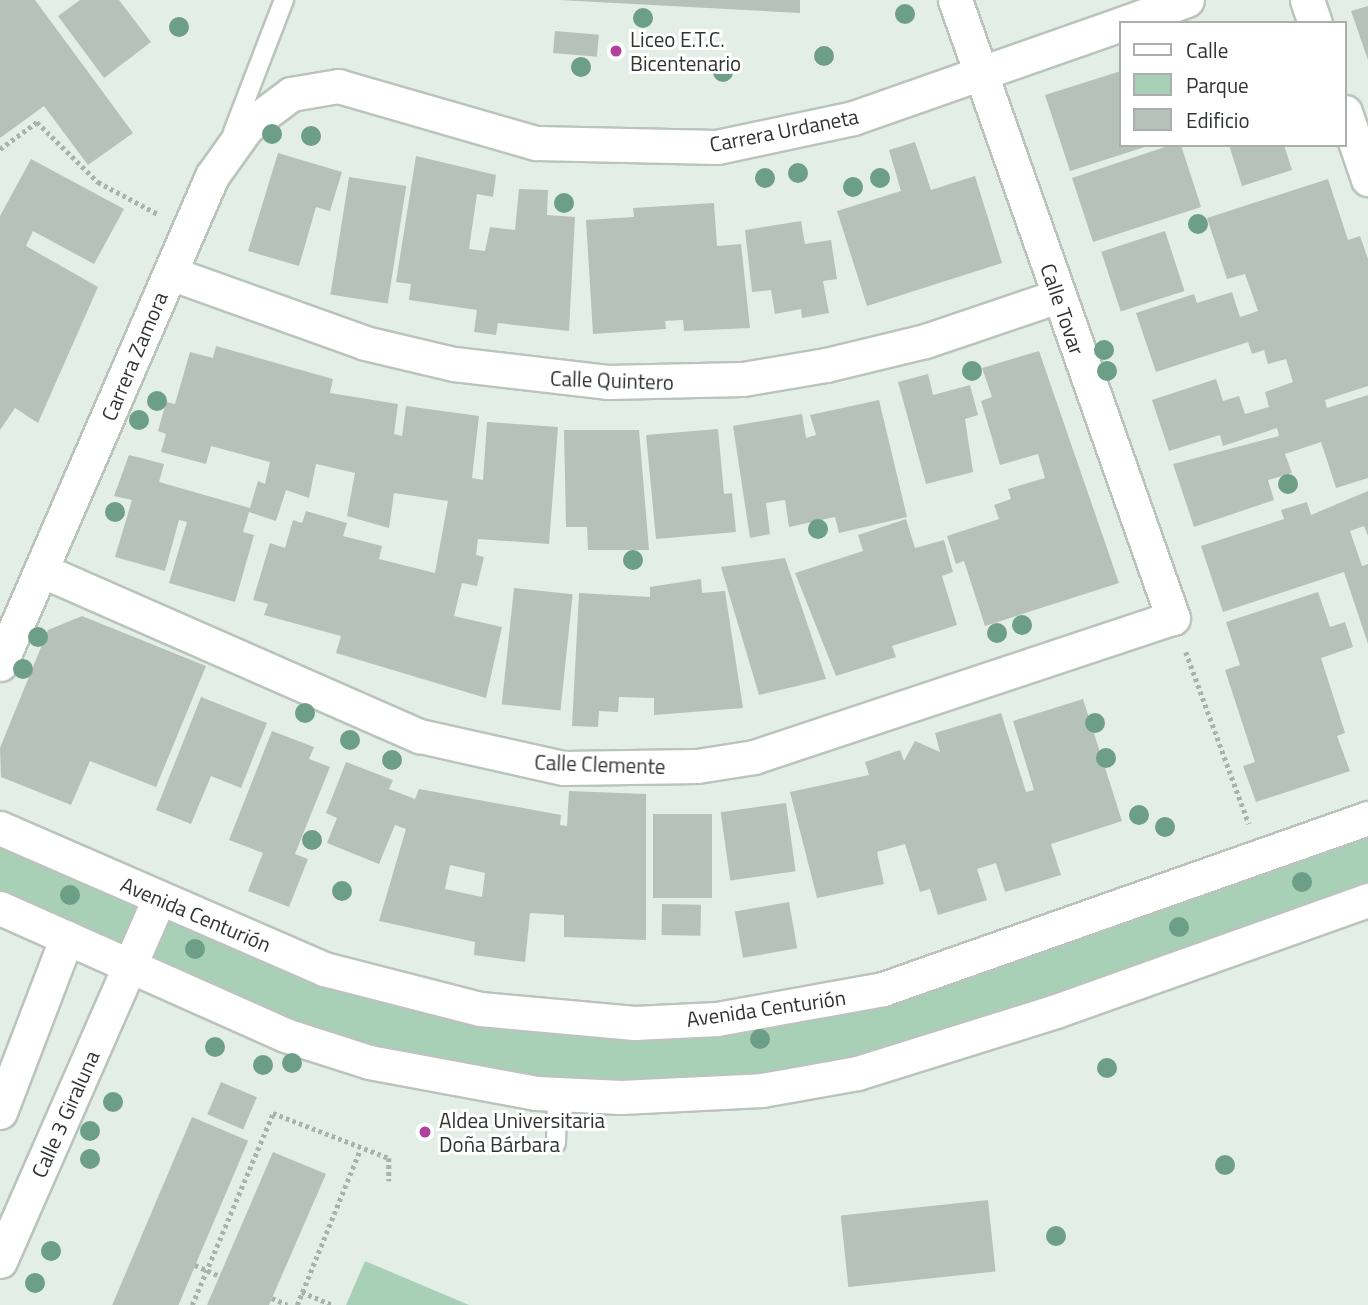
<!DOCTYPE html>
<meta charset="utf-8">
<style>
body{margin:0}
#map{position:relative;width:1368px;height:1305px;overflow:hidden;background:#e3eee7;font-family:"Titillium Web",sans-serif}
div>[style]{position:absolute}
[style*='--x']{left:calc(var(--x)*1px);top:calc(var(--y)*1px);width:calc(var(--w)*1px);rotate:calc(var(--a)*1deg)}
.green>*{inset:0;background:#a8d0b6}
.building>*{inset:0;background:#b6c1ba;transform-origin:0 0}
.path>*{height:4.5px;margin-top:-2.25px;transform-origin:0;background:repeating-linear-gradient(90deg,#aab2ad 0 3.5px,transparent 0 7px)}
.roads{filter:drop-shadow(2px 0 #bac4bd) drop-shadow(-2px 0 #bac4bd) drop-shadow(0 2px #bac4bd) drop-shadow(0 -2px #bac4bd)}
.lane>*{height:18px;margin:-9px;padding:0 9px;transform-origin:9px;border-radius:9px;background:#fff}
.street>*{height:33px;margin:-16.5px;padding:0 16.5px;transform-origin:16.5px;border-radius:16.5px;background:#fff}
.trees>*{width:20px;height:20px;margin:-10px;border-radius:50%;background:#6d9e86}
.dots>*{width:19px;height:19px;translate:-50% -50%;box-sizing:border-box;border:4px solid #fff;border-radius:50%}
span{translate:-50% -50%;white-space:nowrap;text-align:center;line-height:1.15;-webkit-text-stroke:6px #fff;paint-order:stroke}
.poi-label{font-size:21px;color:#303432}
.left{translate:0 -50%;text-align:left}
.street-label{font-size:21px;color:#303432}
.legend{position:absolute;left:1119px;top:21px;width:228px;height:126px;box-sizing:border-box;background:#fff;border:2px solid #acaead;margin:0;padding:9px 12px;list-style:none;font-size:21px;color:#303432}
.legend li{display:flex;align-items:center;gap:14px;height:35px}
.legend b{width:35px;border:2px solid #acaead}
</style>
<div id="map">
<div class="green">
<div style="clip-path:polygon(1368px 818px,1368px 900px,762px 1090px,446px 1079px,0 909px,0 828px,88px 868px,480px 1009px,803px 1007px)"></div>
<div style="clip-path:polygon(365px 1261px,469px 1305px,346px 1305px)"></div>
</div>
<div class="building">
<div style="clip-path:polygon(0 0,35px 0,133px 133px,88px 165px,44px 106px,0 138px)"></div>
<div style="clip-path:polygon(80px 0,119px 0,151px 42px,104px 78px,58px 16px)"></div>
<div style="clip-path:polygon(559px 0,800px 0,800px 13px)"></div>
<div style="clip-path:polygon(1368px 6px,1368px 60px,1351px 11px)"></div>
<div style="left:555px;top:31px;width:44px;height:22px;rotate:5deg"></div>
<div style="clip-path:polygon(1121px 71px,1121px 145px,1148px 146px,1070px 171px,1045px 95px)"></div>
<div style="clip-path:polygon(915px 142px,931px 190px,975px 176px,1002px 263px,867px 306px,837px 211px,901px 191px,889px 150px)"></div>
<div style="clip-path:polygon(1171px 145px,1181px 145px,1201px 207px,1093px 242px,1072px 178px)"></div>
<div style="clip-path:polygon(1229px 145px,1284px 145px,1292px 170px,1242px 186px)"></div>
<div style="clip-path:polygon(278px 153px,342px 172px,330px 211px,316px 207px,299px 266px,248px 251px)"></div>
<div style="clip-path:polygon(416px 156px,496px 175px,493px 197px,477px 194px,469px 249px,485px 251px,490px 227px,515px 230px,519px 189px,548px 190px,547px 215px,575px 217px,569px 331px,498px 323px,496px 335px,474px 332px,477px 310px,409px 300px,411px 284px,396px 282px)"></div>
<div style="clip-path:polygon(31px 159px,124px 209px,94px 264px,33px 231px,26px 246px,98px 287px,38px 423px,15px 408px,0 430px,0 216px)"></div>
<div style="left:349px;top:177px;width:58px;height:119px;rotate:9deg"></div>
<div style="clip-path:polygon(1328px 179px,1348px 240px,1360px 236px,1368px 259px,1368px 386px,1325px 400px,1327px 408px,1368px 395px,1368px 478px,1336px 488px,1321px 442px,1285px 454px,1292px 473px,1268px 480px,1274px 500px,1194px 527px,1173px 464px,1279px 436px,1277px 428px,1223px 446px,1220px 435px,1169px 451px,1152px 400px,1216px 379px,1223px 401px,1239px 396px,1245px 414px,1269px 407px,1265px 392px,1293px 382px,1286px 359px,1268px 364px,1264px 350px,1252px 354px,1248px 342px,1156px 372px,1136px 313px,1194px 294px,1197px 303px,1232px 292px,1240px 317px,1258px 311px,1245px 274px,1227px 279px,1207px 218px)"></div>
<div style="clip-path:polygon(714px 203px,717px 246px,741px 244px,750px 328px,684px 331px,683px 320px,665px 321px,666px 329px,593px 334px,586px 220px,634px 217px,633px 208px)"></div>
<div style="clip-path:polygon(801px 221px,805px 244px,831px 240px,837px 279px,823px 281px,829px 313px,802px 318px,801px 309px,775px 314px,771px 290px,752px 292px,745px 230px)"></div>
<div style="left:1165px;top:231px;width:63px;height:67px;rotate:72deg"></div>
<div style="clip-path:polygon(216px 346px,333px 379px,330px 393px,398px 404px,394px 434px,402px 436px,406px 406px,479px 416px,472px 478px,483px 480px,487px 422px,558px 427px,549px 544px,478px 539px,476px 555px,484px 557px,477px 586px,462px 583px,454px 616px,502px 627px,486px 698px,336px 653px,341px 636px,264px 615px,268px 604px,253px 600px,270px 543px,285px 548px,293px 520px,302px 523px,306px 511px,347px 523px,343px 536px,382px 546px,379px 559px,435px 573px,448px 501px,394px 493px,389px 528px,347px 516px,355px 473px,316px 464px,309px 498px,286px 490px,276px 521px,249px 512px,243px 532px,254px 535px,235px 602px,169px 583px,187px 522px,179px 520px,165px 571px,115px 557px,132px 500px,114px 496px,129px 455px,164px 464px,159px 482px,250px 508px,258px 481px,265px 484px,270px 462px,211px 446px,206px 464px,161px 452px,166px 434px,158px 431px,166px 402px,175px 404px,190px 352px,213px 358px)"></div>
<div style="clip-path:polygon(1039px 351px,1119px 583px,985px 626px,964px 561px,956px 564px,947px 536px,999px 519px,994px 505px,1011px 499px,1008px 489px,1045px 478px,1038px 454px,1000px 465px,981px 401px,992px 397px,982px 368px)"></div>
<div style="clip-path:polygon(928px 374px,933px 395px,970px 385px,978px 415px,965px 419px,973px 472px,926px 484px,898px 382px)"></div>
<div style="clip-path:polygon(879px 400px,907px 517px,839px 533px,835px 517px,789px 527px,785px 500px,766px 503px,770px 534px,750px 538px,733px 426px,802px 414px,806px 438px,816px 435px,810px 415px)"></div>
<div style="clip-path:polygon(718px 429px,724px 494px,732px 493px,736px 532px,656px 539px,646px 435px)"></div>
<div style="clip-path:polygon(564px 430px,639px 430px,649px 550px,588px 550px,587px 527px,566px 527px)"></div>
<div style="clip-path:polygon(1368px 491px,1368px 536px,1364px 526px,1350px 531px,1362px 566px,1368px 564px,1368px 644px,1344px 572px,1223px 612px,1201px 546px,1284px 519px,1281px 510px,1307px 502px,1311px 515px)"></div>
<div style="clip-path:polygon(906px 519px,915px 548px,944px 540px,953px 572px,942px 576px,957px 625px,892px 646px,896px 657px,836px 676px,795px 573px,863px 551px,858px 535px)"></div>
<div style="clip-path:polygon(785px 558px,826px 679px,759px 695px,721px 567px)"></div>
<div style="clip-path:polygon(701px 579px,702px 593px,725px 591px,743px 708px,654px 715px,654px 698px,619px 697px,618px 712px,599px 711px,598px 727px,572px 726px,579px 593px,650px 597px,650px 587px)"></div>
<div style="left:514px;top:588px;width:59px;height:117px;rotate:6deg"></div>
<div style="clip-path:polygon(1318px 592px,1330px 627px,1345px 622px,1353px 647px,1321px 658px,1345px 733px,1337px 736px,1350px 771px,1256px 802px,1243px 766px,1255px 762px,1225px 670px,1240px 665px,1226px 622px)"></div>
<div style="clip-path:polygon(82px 616px,206px 666px,156px 787px,90px 761px,71px 805px,1px 777px,0 748px,48px 630px)"></div>
<div style="clip-path:polygon(201px 697px,267px 723px,241px 788px,211px 776px,191px 824px,156px 810px)"></div>
<div style="clip-path:polygon(1083px 699px,1122px 821px,1051px 844px,1061px 875px,1005px 892px,996px 863px,977px 869px,987px 900px,938px 915px,930px 889px,920px 892px,905px 844px,877px 852px,884px 884px,817px 898px,790px 792px,869px 775px,865px 762px,900px 750px,904px 761px,915px 741px,940px 752px,935px 733px,1001px 713px,1026px 792px,1034px 790px,1013px 721px)"></div>
<div style="clip-path:polygon(272px 731px,314px 747px,309px 759px,330px 767px,295px 854px,308px 859px,289px 907px,248px 891px,263px 853px,229px 840px)"></div>
<div style="clip-path:polygon(evenodd,346px 762px,393px 780px,389px 789px,415px 799px,419px 789px,561px 815px,560px 825px,567px 826px,569px 791px,646px 794px,646px 940px,564px 937px,564px 915px,530px 913px,525px 962px,474px 955px,475px 942px,379px 921px,406px 829px,395px 825px,379px 864px,327px 843px,337px 818px,326px 813px,346px 762px,450px 865px,485px 873px,482px 897px,445px 889px,450px 865px)"></div>
<div style="left:786px;top:803px;width:69px;height:66px;rotate:82deg"></div>
<div style="left:653px;top:814px;width:59px;height:84px"></div>
<div style="left:789px;top:902px;width:47px;height:55px;rotate:80deg"></div>
<div style="left:662px;top:904px;width:39px;height:31px;rotate:1deg"></div>
<div style="left:221px;top:1082px;width:39px;height:35px;rotate:23deg"></div>
<div style="left:192px;top:1117px;width:61px;height:205px;rotate:23deg"></div>
<div style="clip-path:polygon(273px 1152px,326px 1174px,269px 1305px,207px 1305px)"></div>
<div style="left:988px;top:1200px;width:72px;height:148px;rotate:84deg"></div>
</div>
<div class="path">
<div style="--x:0;--y:149;--w:46;--a:-36.1"></div>
<div style="--x:37;--y:122;--w:86;--a:44.5"></div>
<div style="--x:98;--y:182;--w:68;--a:28.1"></div>
<div style="--x:1186;--y:652;--w:183;--a:69.9"></div>
<div style="--x:195;--y:1265;--w:27;--a:24"></div>
<div style="--x:302;--y:1292;--w:34;--a:23"></div>
<div style="--x:272;--y:1298;--w:17;--a:24"></div>
<div style="--x:192;--y:1305;--w:208;--a:-67.1"></div>
<div style="--x:273;--y:1113;--w:124;--a:21.2"></div>
<div style="--x:389;--y:1158;--w:23;--a:90"></div>
<div style="--x:297;--y:1305;--w:167;--a:-67.9"></div>
</div>
<div class="roads">
<div class="lane">
<div style="--x:233;--y:132;--w:142;--a:-68.9"></div>
<div style="--x:556;--y:1143;--w:49;--a:-88.8"></div>
</div>
<div class="street">
<div style="--x:1307;--y:0;--w:24;--a:71"></div>
<div style="--x:1124;--y:23;--w:67;--a:-20.1"></div>
<div style="--x:1345;--y:112;--w:71;--a:71.1"></div>
<div style="--x:170;--y:273;--w:207;--a:19.7"></div>
<div style="--x:365;--y:343;--w:91;--a:13.3"></div>
<div style="--x:454;--y:364;--w:154;--a:6.7"></div>
<div style="--x:607;--y:382;--w:136;--a:-1.3"></div>
<div style="--x:743;--y:379;--w:84;--a:-9.6"></div>
<div style="--x:826;--y:365;--w:102;--a:-13.6"></div>
<div style="--x:925;--y:341;--w:140;--a:-18.7"></div>
<div style="--x:41;--y:570;--w:414;--a:23.7"></div>
<div style="--x:420;--y:736;--w:147;--a:12.6"></div>
<div style="--x:563;--y:768;--w:134;--a:-0.9"></div>
<div style="--x:697;--y:766;--w:58;--a:-9"></div>
<div style="--x:754;--y:757;--w:441;--a:-18.4"></div>
<div style="--x:1173;--y:618;--w:655;--a:-109.43"></div>
<div style="--x:0;--y:664;--w:532;--a:-66.52"></div>
<div style="--x:212;--y:176;--w:60;--a:-54.5"></div>
<div style="--x:247;--y:127;--w:55;--a:-36.9"></div>
<div style="--x:291;--y:94;--w:48;--a:-9.7"></div>
<div style="--x:338;--y:86;--w:206;--a:16.1"></div>
<div style="--x:536;--y:143;--w:181;--a:1.3"></div>
<div style="--x:717;--y:147;--w:139;--a:-12"></div>
<div style="--x:853;--y:118;--w:284;--a:-19.3"></div>
<div style="--x:0;--y:828;--w:353;--a:23.5"></div>
<div style="--x:324;--y:969;--w:161;--a:14.4"></div>
<div style="--x:480;--y:1009;--w:155;--a:5.2"></div>
<div style="--x:634;--y:1023;--w:83;--a:-2.8"></div>
<div style="--x:717;--y:1019;--w:169;--a:-10.2"></div>
<div style="--x:883;--y:989;--w:514;--a:-19.42"></div>
<div style="--x:0;--y:908;--w:312;--a:24"></div>
<div style="--x:285;--y:1035;--w:88;--a:17.8"></div>
<div style="--x:369;--y:1062;--w:170;--a:10.5"></div>
<div style="--x:536;--y:1093;--w:85;--a:2.7"></div>
<div style="--x:621;--y:1097;--w:141;--a:-2.8"></div>
<div style="--x:762;--y:1090;--w:97;--a:-10.1"></div>
<div style="--x:857;--y:1073;--w:208;--a:-17.3"></div>
<div style="--x:1056;--y:1011;--w:331;--a:-19.6"></div>
<div style="--x:0;--y:1112;--w:187;--a:-69.1"></div>
<div style="--x:0;--y:1261;--w:396;--a:-66.3"></div>
</div>
</div>
<div class="trees">
<div style="left:905px;top:14px"></div>
<div style="left:643px;top:18px"></div>
<div style="left:179px;top:27px"></div>
<div style="left:824px;top:56px"></div>
<div style="left:581px;top:67px"></div>
<div style="left:723px;top:72px"></div>
<div style="left:272px;top:134px"></div>
<div style="left:311px;top:136px"></div>
<div style="left:798px;top:173px"></div>
<div style="left:765px;top:178px"></div>
<div style="left:880px;top:178px"></div>
<div style="left:853px;top:187px"></div>
<div style="left:564px;top:203px"></div>
<div style="left:1198px;top:224px"></div>
<div style="left:1104px;top:350px"></div>
<div style="left:972px;top:371px"></div>
<div style="left:1107px;top:371px"></div>
<div style="left:157px;top:401px"></div>
<div style="left:139px;top:420px"></div>
<div style="left:1288px;top:484px"></div>
<div style="left:115px;top:512px"></div>
<div style="left:818px;top:529px"></div>
<div style="left:633px;top:560px"></div>
<div style="left:1022px;top:625px"></div>
<div style="left:997px;top:633px"></div>
<div style="left:38px;top:637px"></div>
<div style="left:23px;top:669px"></div>
<div style="left:305px;top:713px"></div>
<div style="left:1095px;top:723px"></div>
<div style="left:350px;top:740px"></div>
<div style="left:1106px;top:758px"></div>
<div style="left:392px;top:760px"></div>
<div style="left:1139px;top:815px"></div>
<div style="left:1165px;top:827px"></div>
<div style="left:312px;top:840px"></div>
<div style="left:1302px;top:882px"></div>
<div style="left:342px;top:891px"></div>
<div style="left:70px;top:895px"></div>
<div style="left:1179px;top:927px"></div>
<div style="left:195px;top:949px"></div>
<div style="left:760px;top:1039px"></div>
<div style="left:215px;top:1047px"></div>
<div style="left:292px;top:1063px"></div>
<div style="left:263px;top:1065px"></div>
<div style="left:1107px;top:1068px"></div>
<div style="left:113px;top:1102px"></div>
<div style="left:90px;top:1131px"></div>
<div style="left:90px;top:1159px"></div>
<div style="left:1225px;top:1165px"></div>
<div style="left:1056px;top:1236px"></div>
<div style="left:51px;top:1251px"></div>
<div style="left:35px;top:1283px"></div>
</div>
<div class="dots">
<div style="left:616px;top:51px;background:#b3419c"></div>
<div style="left:425px;top:1132px;background:#b3419c"></div>
</div>
<div class="poi-label">
<span class="left" style="left:630px;top:51px">Liceo E.T.C.<br>Bicentenario</span>
<span class="left" style="left:439px;top:1132px">Aldea Universitaria<br>Doña Bárbara</span>
</div>
<div class="street-label">
<span style="left:784px;top:130px;rotate:-11deg">Carrera Urdaneta</span>
<span style="left:1063px;top:309px;rotate:71deg">Calle Tovar</span>
<span style="left:134px;top:356px;rotate:-67deg">Carrera Zamora</span>
<span style="left:612px;top:380px;rotate:2deg">Calle Quintero</span>
<span style="left:600px;top:764px;rotate:2deg">Calle Clemente</span>
<span style="left:196px;top:914px;rotate:23deg">Avenida Centurión</span>
<span style="left:766px;top:1008px;rotate:-8deg">Avenida Centurión</span>
<span style="left:65px;top:1114px;rotate:-66deg">Calle 3 Giraluna</span>
</div>
<ul class="legend">
<li><b style="height:9px;background:#fff"></b>Calle</li>
<li><b style="height:19px;background:#a8d0b6"></b>Parque</li>
<li><b style="height:19px;background:#b6c1ba"></b>Edificio</li>
</ul>
</div>
